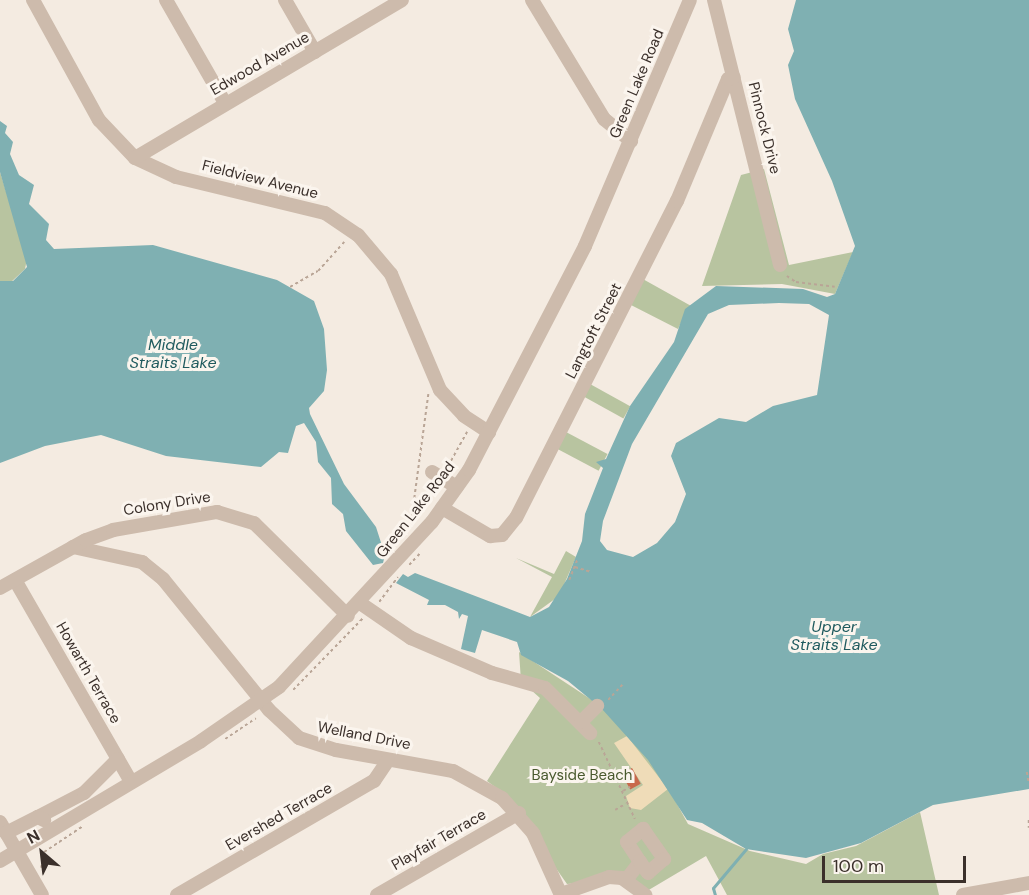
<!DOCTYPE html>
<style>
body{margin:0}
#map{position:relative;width:1029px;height:895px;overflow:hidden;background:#f4ebe1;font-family:"DM Sans",sans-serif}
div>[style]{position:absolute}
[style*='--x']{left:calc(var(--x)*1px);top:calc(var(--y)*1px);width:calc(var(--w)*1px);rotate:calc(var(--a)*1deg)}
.green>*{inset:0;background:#b8c4a0;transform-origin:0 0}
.sand>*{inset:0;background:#efdcb8}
.water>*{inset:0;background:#7fb0b2}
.stream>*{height:3px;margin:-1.5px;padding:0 1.5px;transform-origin:1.5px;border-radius:1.5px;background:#7fb0b2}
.building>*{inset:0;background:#c8694b;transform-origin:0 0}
.path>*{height:1.5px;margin-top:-0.75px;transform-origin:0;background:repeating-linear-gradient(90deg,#b9a596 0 3px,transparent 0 6px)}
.minor>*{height:14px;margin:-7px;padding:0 7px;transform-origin:7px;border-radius:7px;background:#cdbbac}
span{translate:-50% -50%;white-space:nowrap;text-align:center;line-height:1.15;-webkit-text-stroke:6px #fbf5ee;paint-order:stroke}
.street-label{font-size:15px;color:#3b302b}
.park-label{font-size:15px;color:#4a5a2e}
.water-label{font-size:16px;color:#1f5a5e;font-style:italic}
.north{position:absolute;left:12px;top:823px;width:60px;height:60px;-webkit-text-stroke:4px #fbf5ee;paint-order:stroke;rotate:332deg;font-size:16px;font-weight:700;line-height:24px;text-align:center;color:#3b302b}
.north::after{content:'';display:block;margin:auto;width:21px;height:27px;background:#3b302b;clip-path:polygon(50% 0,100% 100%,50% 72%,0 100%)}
.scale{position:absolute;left:822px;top:856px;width:144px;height:27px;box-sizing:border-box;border:3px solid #3b302b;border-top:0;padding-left:8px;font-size:18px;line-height:21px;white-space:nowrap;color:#3b302b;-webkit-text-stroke:4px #fbf5ee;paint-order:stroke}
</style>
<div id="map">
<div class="green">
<div style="clip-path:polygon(764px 169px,789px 265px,853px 252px,835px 294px,782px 284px,702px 286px,741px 175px)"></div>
<div style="clip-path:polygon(0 172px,27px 259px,25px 269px,9px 284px,0 281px)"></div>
<div style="clip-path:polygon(641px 278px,693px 307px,688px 308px,678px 329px,629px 304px)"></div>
<div style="left:590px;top:384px;width:46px;height:14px;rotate:29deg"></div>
<div style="left:566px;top:432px;width:47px;height:19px;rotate:28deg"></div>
<div style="clip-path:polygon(566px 551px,576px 557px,559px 596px,530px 617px,552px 577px,516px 558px,554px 574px)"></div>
<div style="clip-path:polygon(519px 652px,636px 729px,688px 824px,750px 851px,806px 864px,823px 854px,856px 846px,920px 812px,939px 895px,727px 895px,706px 856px,647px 891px,630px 878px,567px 884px,503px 793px,487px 781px,540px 698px,521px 681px)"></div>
</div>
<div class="sand">
<div style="clip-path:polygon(627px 736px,668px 789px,641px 810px,630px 808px,626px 796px,643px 785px,614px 743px)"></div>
</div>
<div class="water">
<div style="clip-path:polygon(evenodd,796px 0,1029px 0,1029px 789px,933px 805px,861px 843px,806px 858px,746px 849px,702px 823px,687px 820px,648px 760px,602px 709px,568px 681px,521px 655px,517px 642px,482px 630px,475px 653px,461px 649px,468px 616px,462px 614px,459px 619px,458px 612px,445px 605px,427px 605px,429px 600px,396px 583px,403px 574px,408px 577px,415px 573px,530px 617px,549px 607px,567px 579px,582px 541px,585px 514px,603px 468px,596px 462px,606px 459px,630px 406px,674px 342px,685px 309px,716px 286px,803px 289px,827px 297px,835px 294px,855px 246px,832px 181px,795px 99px,788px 65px,794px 51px,788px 29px,796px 0,779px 303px,809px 304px,829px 315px,817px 395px,773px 406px,746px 422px,719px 418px,676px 443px,671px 456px,686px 494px,675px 522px,657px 543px,633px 557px,607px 550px,600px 541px,603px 521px,632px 444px,708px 314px,729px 305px,779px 303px)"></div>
<div style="clip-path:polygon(0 121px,7px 126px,5px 133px,13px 142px,10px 154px,19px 175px,34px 185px,29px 204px,49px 224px,46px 240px,54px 249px,153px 245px,277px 280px,314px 301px,324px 329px,327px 370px,324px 391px,309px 408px,310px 414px,344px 484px,376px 527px,385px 555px,383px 563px,373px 565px,346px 531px,343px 514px,332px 504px,331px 478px,318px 462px,316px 442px,304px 423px,296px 426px,288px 453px,279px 452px,261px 467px,166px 456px,101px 435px,45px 446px,0 463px,0 281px,13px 281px,27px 267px,0 172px)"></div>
</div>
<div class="stream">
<div style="--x:715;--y:895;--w:7;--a:-106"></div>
<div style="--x:713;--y:888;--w:51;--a:-49.8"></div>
</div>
<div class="building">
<div style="left:632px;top:768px;width:18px;height:12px;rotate:61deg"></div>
</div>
<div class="path">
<div style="--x:787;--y:276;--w:11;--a:34"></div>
<div style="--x:796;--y:282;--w:39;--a:7"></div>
<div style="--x:290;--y:287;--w:32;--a:-30"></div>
<div style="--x:318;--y:271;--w:39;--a:-48"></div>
<div style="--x:448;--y:466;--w:39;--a:-61"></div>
<div style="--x:415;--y:509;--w:28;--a:-48"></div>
<div style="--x:410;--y:528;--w:135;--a:-82.3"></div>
<div style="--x:409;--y:565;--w:16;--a:-47"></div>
<div style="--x:575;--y:567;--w:17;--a:17"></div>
<div style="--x:569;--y:580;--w:22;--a:-68"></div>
<div style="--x:379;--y:602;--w:31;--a:-53"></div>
<div style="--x:293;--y:690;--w:100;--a:-45.8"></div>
<div style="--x:608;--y:700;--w:22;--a:-47"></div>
<div style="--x:225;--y:739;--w:37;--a:-34"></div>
<div style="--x:599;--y:742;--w:85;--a:64.9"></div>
<div style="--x:1027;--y:772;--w:11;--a:80"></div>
<div style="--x:623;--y:791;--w:8;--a:-30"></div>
<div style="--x:615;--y:810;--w:12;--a:-31"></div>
<div style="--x:1029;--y:820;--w:8;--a:90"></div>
<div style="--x:41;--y:868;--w:16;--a:-79"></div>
<div style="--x:44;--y:852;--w:47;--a:-33.7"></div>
</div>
<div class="minor">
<div style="--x:33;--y:0;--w:137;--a:61.2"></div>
<div style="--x:99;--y:120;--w:52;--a:46.5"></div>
<div style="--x:135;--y:158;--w:45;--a:24.9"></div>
<div style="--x:176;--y:177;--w:153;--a:13.6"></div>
<div style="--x:325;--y:213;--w:40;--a:34"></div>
<div style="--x:358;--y:235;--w:51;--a:49.8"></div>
<div style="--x:391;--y:274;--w:126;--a:67.1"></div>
<div style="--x:440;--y:390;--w:35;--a:47"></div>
<div style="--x:464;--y:416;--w:30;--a:33"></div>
<div style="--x:166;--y:0;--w:119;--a:60.2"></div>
<div style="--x:285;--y:0;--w:60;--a:60"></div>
<div style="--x:532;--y:0;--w:139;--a:58.8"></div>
<div style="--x:604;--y:119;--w:35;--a:39"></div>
<div style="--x:714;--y:0;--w:273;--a:76"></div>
<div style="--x:135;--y:158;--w:310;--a:-30.6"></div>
<div style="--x:432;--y:472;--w:29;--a:31"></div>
<div style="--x:442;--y:508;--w:56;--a:30.3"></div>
<div style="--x:490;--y:536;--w:12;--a:-5"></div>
<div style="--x:502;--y:535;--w:22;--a:-51"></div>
<div style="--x:516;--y:518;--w:356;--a:-63.1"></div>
<div style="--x:677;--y:201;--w:132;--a:-67.3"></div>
<div style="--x:728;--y:79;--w:6;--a:-18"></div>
<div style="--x:73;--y:547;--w:71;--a:12.3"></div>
<div style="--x:142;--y:562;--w:27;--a:39"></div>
<div style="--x:163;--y:579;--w:169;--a:51"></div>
<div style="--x:269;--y:710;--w:41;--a:43"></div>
<div style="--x:299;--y:738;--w:39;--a:18"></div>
<div style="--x:336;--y:750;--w:119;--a:10.2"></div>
<div style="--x:453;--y:771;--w:56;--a:28.9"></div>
<div style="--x:502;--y:798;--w:47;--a:48.5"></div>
<div style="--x:533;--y:833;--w:68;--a:65.7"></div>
<div style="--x:15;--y:580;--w:233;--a:60.1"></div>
<div style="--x:0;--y:588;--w:98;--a:-29.2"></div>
<div style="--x:86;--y:540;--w:29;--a:-20"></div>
<div style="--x:113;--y:530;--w:106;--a:-9.8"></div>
<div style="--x:217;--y:512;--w:39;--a:17"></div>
<div style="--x:254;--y:523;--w:132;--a:44.7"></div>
<div style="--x:360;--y:603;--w:62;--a:34.5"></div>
<div style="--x:411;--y:638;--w:88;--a:23.4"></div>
<div style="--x:492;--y:673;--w:55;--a:15.8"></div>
<div style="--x:545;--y:688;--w:64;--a:45"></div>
<div style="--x:581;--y:722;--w:23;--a:-45"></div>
<div style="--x:38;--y:817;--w:52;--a:-27.6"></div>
<div style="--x:84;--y:793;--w:48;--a:-45"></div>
<div style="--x:0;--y:822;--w:84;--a:60.1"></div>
<div style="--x:6;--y:833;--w:36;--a:-27"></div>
<div style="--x:38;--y:817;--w:7;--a:27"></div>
<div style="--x:0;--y:861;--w:234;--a:-30.8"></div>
<div style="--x:201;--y:741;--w:95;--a:-34.7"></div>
<div style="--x:279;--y:687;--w:225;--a:-47.2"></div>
<div style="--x:432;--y:522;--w:64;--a:-54.6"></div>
<div style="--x:469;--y:470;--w:252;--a:-62.6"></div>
<div style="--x:585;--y:246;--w:267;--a:-66.9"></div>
<div style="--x:626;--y:880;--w:23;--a:-52"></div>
<div style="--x:640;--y:862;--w:24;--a:-123"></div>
<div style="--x:627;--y:842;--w:21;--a:-39"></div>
<div style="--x:643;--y:829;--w:37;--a:55"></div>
<div style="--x:664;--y:859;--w:21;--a:139"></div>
<div style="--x:648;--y:873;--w:14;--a:-126"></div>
<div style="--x:561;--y:894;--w:51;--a:-19.5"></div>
<div style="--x:609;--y:877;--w:13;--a:4"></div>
<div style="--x:622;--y:878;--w:29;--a:36"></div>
<div style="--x:177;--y:895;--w:228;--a:-30.1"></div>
<div style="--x:374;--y:781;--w:25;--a:-56"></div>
<div style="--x:377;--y:895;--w:164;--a:-30"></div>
<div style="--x:963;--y:895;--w:67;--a:-10.3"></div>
</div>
<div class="street-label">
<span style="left:260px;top:64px;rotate:-30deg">Edwood Avenue</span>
<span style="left:637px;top:84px;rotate:-67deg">Green Lake Road</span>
<span style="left:764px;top:128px;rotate:76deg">Pinnock Drive</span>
<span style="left:260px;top:180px;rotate:14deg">Fieldview Avenue</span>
<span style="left:594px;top:331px;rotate:-63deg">Langtoft Street</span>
<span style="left:167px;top:504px;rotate:-9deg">Colony Drive</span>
<span style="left:416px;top:510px;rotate:-52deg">Green Lake Road</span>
<span style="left:88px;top:673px;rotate:60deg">Howarth Terrace</span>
<span style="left:364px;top:736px;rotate:11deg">Welland Drive</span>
<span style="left:279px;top:817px;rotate:-30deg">Evershed Terrace</span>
<span style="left:439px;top:840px;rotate:-30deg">Playfair Terrace</span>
</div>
<div class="park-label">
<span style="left:582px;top:776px">Bayside Beach</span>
</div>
<div class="water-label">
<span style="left:173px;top:354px">Middle<br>Straits Lake</span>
<span style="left:834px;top:636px">Upper<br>Straits Lake</span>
</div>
<div class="north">N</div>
<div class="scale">100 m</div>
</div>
